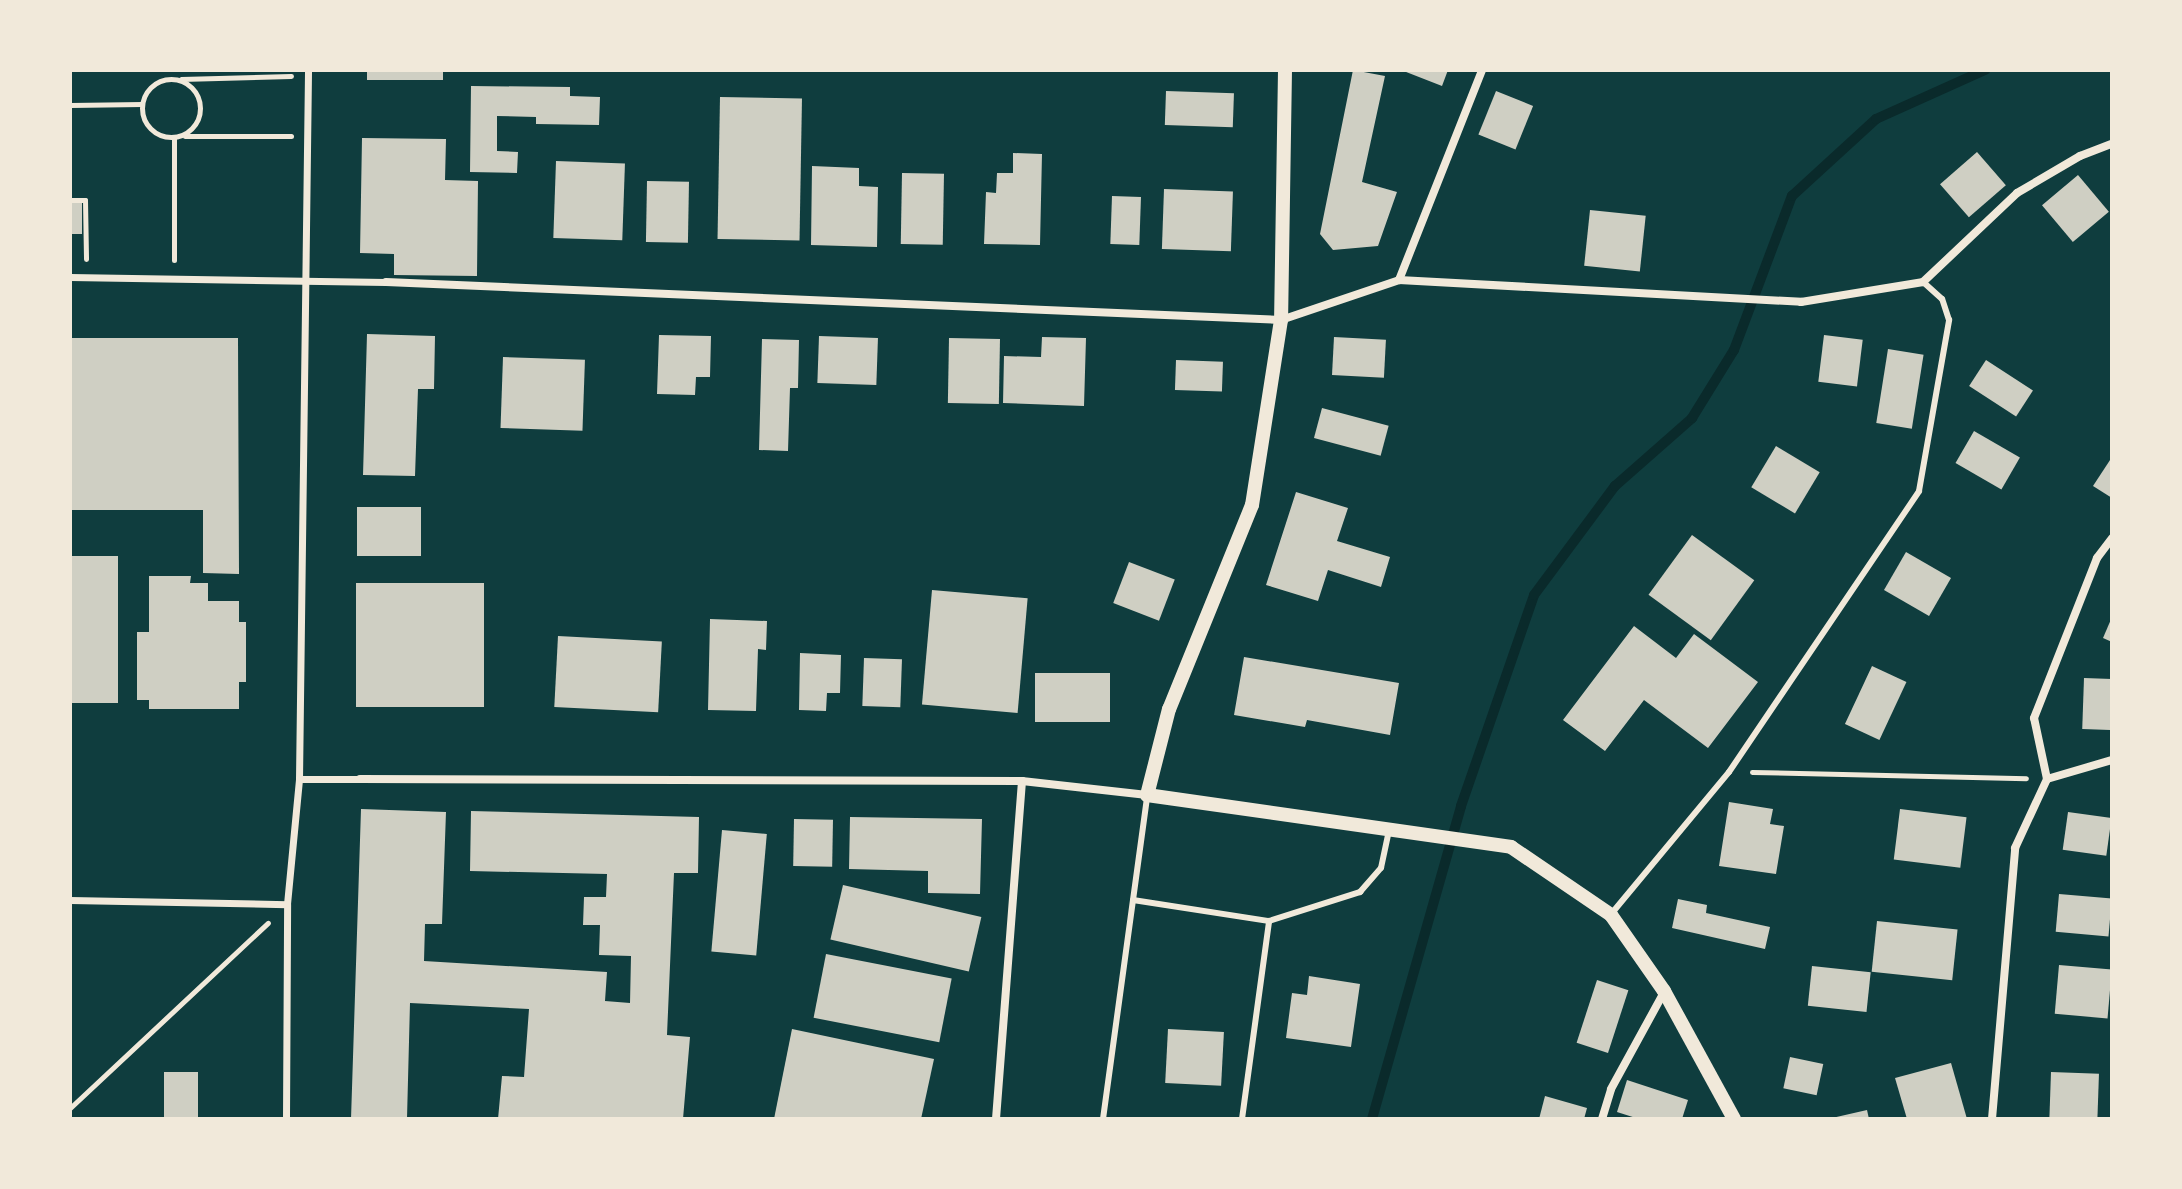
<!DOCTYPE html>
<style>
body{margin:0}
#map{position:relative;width:2182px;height:1189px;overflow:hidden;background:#0f3d3e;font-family:"Open Sans",sans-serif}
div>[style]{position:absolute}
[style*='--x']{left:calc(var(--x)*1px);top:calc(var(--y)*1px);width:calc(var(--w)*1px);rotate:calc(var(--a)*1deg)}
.stream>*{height:10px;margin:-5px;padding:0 5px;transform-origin:5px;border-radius:5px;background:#0a2a2b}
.building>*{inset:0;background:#cfcfc3;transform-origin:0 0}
.path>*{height:5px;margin:-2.5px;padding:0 2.5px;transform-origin:2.5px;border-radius:2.5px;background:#f1e9da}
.path>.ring{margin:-2.5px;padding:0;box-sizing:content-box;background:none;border:5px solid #f1e9da;border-radius:50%}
.service>*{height:6px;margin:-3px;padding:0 3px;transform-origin:3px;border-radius:3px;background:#f1e9da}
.pedestrian>*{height:7px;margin:-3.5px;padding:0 3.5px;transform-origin:3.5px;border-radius:3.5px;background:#f1e9da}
.minor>*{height:8px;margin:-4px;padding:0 4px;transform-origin:4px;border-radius:4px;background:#f1e9da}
.tertiary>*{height:14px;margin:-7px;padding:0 7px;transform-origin:7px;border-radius:7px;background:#f1e9da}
span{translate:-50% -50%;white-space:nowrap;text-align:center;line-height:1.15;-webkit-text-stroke:6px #f1e9da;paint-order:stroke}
.frame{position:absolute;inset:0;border:72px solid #f1e9da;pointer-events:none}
</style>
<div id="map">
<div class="stream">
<div style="--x:1372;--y:1119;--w:325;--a:-74.1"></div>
<div style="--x:1461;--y:806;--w:223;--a:-70.9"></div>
<div style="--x:1534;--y:595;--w:136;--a:-53.4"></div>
<div style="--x:1615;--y:486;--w:103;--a:-41.4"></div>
<div style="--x:1692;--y:418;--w:80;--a:-58.3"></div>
<div style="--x:1734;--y:350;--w:165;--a:-69.4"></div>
<div style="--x:1792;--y:196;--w:114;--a:-42.5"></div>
<div style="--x:1876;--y:119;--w:120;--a:-24.2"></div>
</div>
<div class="building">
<div style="left:367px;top:70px;width:76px;height:10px"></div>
<div style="clip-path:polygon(1353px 70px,1385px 76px,1362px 182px,1397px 192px,1378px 246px,1333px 250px,1320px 234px)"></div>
<div style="clip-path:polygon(1401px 70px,1448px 70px,1442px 86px)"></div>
<div style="clip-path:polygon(471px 86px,570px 87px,570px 96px,600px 97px,599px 125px,536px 124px,536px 117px,497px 116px,497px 151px,518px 152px,517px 173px,470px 172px)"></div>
<div style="left:1166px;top:91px;width:68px;height:34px;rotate:2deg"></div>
<div style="left:1496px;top:91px;width:40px;height:47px;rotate:22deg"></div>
<div style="left:720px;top:97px;width:82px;height:142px;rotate:1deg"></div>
<div style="clip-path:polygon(362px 138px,446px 139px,445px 180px,478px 181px,477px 276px,394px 275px,394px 254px,360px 253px)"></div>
<div style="left:1977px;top:152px;width:44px;height:49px;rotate:49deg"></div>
<div style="clip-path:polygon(1013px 153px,1042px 154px,1040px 245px,984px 244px,986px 192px,996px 193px,997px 173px,1013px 173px)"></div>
<div style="left:556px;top:161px;width:69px;height:77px;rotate:2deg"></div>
<div style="clip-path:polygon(812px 166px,859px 168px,859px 186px,878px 187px,877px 247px,811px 245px)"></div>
<div style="left:902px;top:173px;width:42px;height:71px;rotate:1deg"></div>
<div style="left:2078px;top:175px;width:48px;height:47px;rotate:50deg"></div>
<div style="left:647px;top:181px;width:42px;height:61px;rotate:1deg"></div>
<div style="left:1164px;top:189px;width:69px;height:60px;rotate:2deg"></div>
<div style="left:1112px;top:196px;width:29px;height:48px;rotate:2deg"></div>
<div style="left:70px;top:203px;width:12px;height:31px"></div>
<div style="left:1590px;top:210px;width:56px;height:56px;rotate:6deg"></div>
<div style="clip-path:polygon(367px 334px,435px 336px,434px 389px,418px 389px,415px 476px,363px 475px)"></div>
<div style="clip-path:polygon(659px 335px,711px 336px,710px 377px,696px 377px,695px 395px,657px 394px)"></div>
<div style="left:1824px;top:335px;width:39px;height:47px;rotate:7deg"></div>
<div style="left:819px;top:336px;width:59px;height:47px;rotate:2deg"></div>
<div style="clip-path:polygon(1042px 337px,1086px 338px,1084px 406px,1003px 403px,1004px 356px,1041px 357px)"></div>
<div style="left:1334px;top:337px;width:52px;height:38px;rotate:3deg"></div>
<div style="clip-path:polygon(70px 338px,238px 338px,239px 574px,203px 573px,203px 510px,70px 510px)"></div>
<div style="left:949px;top:338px;width:51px;height:65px;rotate:1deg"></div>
<div style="clip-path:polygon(762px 339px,799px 340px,798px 388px,790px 388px,788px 451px,759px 450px)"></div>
<div style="left:1888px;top:349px;width:36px;height:75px;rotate:9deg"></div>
<div style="left:503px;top:357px;width:82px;height:71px;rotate:2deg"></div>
<div style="left:1176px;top:360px;width:47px;height:30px;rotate:2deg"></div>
<div style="left:1986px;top:360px;width:56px;height:31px;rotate:33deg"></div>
<div style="left:1322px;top:408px;width:69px;height:31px;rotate:15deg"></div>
<div style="left:1974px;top:431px;width:53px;height:37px;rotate:30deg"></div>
<div style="left:1776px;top:446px;width:51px;height:48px;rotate:31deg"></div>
<div style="clip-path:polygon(2112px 457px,2112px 498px,2093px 486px)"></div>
<div style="clip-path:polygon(1296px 492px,1348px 508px,1337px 541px,1390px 557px,1381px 587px,1328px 570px,1318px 601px,1266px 585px)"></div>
<div style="left:357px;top:507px;width:64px;height:49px"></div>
<div style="left:1692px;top:535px;width:77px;height:74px;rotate:36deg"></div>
<div style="left:1906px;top:552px;width:52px;height:44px;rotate:30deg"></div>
<div style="left:70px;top:556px;width:48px;height:147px"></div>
<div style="left:1129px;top:562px;width:49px;height:44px;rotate:21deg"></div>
<div style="clip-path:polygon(149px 576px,191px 576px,190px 583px,208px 583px,208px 601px,239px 601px,239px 622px,246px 622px,246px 682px,239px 682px,239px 709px,149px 709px,149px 700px,137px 700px,137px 632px,149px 632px)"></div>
<div style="left:484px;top:583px;width:124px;height:128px;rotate:90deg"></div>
<div style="left:932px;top:590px;width:96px;height:115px;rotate:5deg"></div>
<div style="clip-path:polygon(2112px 617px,2112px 642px,2103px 638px)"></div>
<div style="clip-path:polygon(710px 619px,767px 621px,766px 650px,758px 649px,756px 711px,708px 710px)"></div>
<div style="clip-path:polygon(1634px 626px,1676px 658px,1694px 634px,1758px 682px,1708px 748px,1644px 700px,1605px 751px,1563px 720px)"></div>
<div style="left:558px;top:636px;width:104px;height:71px;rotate:3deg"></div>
<div style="clip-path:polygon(800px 653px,841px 655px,840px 693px,827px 693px,826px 711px,799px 710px)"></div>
<div style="clip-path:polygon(1244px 657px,1399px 683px,1390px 735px,1307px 720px,1305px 727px,1234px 715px)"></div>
<div style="left:864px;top:658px;width:38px;height:48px;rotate:2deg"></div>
<div style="left:1872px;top:666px;width:38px;height:64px;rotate:25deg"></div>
<div style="left:1110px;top:673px;width:49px;height:75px;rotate:90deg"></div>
<div style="left:2084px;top:678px;width:28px;height:51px;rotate:2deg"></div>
<div style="clip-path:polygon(1729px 802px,1773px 809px,1770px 824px,1784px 826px,1776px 874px,1719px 866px)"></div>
<div style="clip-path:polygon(361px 809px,446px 812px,442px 924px,425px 924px,424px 961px,607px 972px,605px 1001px,630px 1003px,631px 956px,599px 955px,600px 925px,583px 925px,584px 897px,606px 897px,607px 874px,470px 871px,471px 811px,699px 817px,698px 873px,674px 873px,667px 1035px,690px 1037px,683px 1119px,498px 1119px,502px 1076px,524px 1077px,529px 1009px,410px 1003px,407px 1119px,351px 1119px)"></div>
<div style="left:1900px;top:809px;width:67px;height:51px;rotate:7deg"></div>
<div style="left:2068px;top:812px;width:44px;height:38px;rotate:8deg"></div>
<div style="clip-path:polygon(850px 817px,982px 819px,980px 894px,928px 893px,928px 871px,849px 869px)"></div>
<div style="left:794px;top:819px;width:39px;height:47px;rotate:1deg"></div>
<div style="left:722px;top:830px;width:45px;height:122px;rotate:5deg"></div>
<div style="left:843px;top:885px;width:142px;height:56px;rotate:13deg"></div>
<div style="left:2059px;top:894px;width:53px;height:38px;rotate:5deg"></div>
<div style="clip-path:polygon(1678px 899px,1707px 905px,1706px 913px,1770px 927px,1765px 949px,1672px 928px)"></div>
<div style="left:1877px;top:921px;width:81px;height:51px;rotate:6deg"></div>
<div style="left:826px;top:954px;width:128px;height:65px;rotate:11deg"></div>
<div style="left:2059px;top:965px;width:53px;height:49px;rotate:5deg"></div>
<div style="left:1812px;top:966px;width:59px;height:40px;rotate:6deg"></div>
<div style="clip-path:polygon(1309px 976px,1360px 984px,1351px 1047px,1286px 1038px,1292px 993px,1307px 995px)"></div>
<div style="left:1597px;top:980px;width:33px;height:66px;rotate:18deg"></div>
<div style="clip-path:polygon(792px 1029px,934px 1059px,921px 1119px,774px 1119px)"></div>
<div style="left:1168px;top:1029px;width:56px;height:54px;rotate:3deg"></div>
<div style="left:1790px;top:1057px;width:34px;height:32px;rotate:12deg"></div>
<div style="clip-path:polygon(1951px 1063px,1967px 1119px,1907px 1119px,1895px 1078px)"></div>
<div style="left:164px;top:1072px;width:34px;height:47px"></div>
<div style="left:2051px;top:1072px;width:48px;height:47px;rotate:2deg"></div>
<div style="clip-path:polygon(1627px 1080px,1688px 1100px,1682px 1119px,1639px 1119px,1617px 1112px)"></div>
<div style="clip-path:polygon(1545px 1096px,1587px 1108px,1584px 1119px,1539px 1119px)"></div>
<div style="clip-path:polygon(1867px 1110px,1869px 1119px,1832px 1119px,1832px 1118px)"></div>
</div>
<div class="path">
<div class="ring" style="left:142px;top:79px;width:53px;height:53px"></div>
<div style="--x:181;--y:79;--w:110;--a:-1.6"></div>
<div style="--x:70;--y:105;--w:72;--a:-0.8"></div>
<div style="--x:185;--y:136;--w:106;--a:0"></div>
<div style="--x:174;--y:137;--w:123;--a:90"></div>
<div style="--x:70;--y:200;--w:15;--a:0"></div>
<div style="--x:85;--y:200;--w:59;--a:89"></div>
<div style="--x:1752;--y:772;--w:274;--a:1.3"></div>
<div style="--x:70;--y:1108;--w:271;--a:-43.1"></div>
</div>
<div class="service">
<div style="--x:1133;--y:900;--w:138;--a:8.8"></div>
<div style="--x:1269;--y:921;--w:96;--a:-17.7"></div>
<div style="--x:1360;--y:892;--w:32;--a:-49"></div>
<div style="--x:1381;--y:868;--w:40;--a:-78"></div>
<div style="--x:1612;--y:913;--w:183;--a:-50.3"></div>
<div style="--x:1729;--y:772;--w:339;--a:-55.9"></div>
<div style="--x:1919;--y:491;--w:174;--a:-80"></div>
<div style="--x:1949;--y:320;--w:22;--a:-108"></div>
<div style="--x:1942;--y:299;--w:25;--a:-138"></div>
<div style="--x:1103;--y:1119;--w:325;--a:-82.2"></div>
<div style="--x:1242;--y:1119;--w:200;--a:-82.2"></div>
</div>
<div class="pedestrian">
<div style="--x:70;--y:277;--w:316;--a:0.9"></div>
<div style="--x:299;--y:779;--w:61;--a:0"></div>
<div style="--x:70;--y:900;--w:217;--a:1.1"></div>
<div style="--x:286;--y:1119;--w:215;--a:-89.7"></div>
<div style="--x:287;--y:904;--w:126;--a:-84.5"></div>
<div style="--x:299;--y:779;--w:709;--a:-89.27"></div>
</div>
<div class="minor">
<div style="--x:1399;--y:280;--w:226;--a:-68.4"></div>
<div style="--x:386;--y:282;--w:896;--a:2.43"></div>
<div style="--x:1281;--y:320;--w:125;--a:-18.7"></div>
<div style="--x:1399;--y:280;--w:403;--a:3.1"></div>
<div style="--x:1801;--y:302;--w:124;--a:-9.3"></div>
<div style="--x:1923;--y:282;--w:129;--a:-43.4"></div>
<div style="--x:2017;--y:193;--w:73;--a:-30.4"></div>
<div style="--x:2080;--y:156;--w:34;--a:-21"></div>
<div style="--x:360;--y:779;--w:662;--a:0.17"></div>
<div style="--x:1022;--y:781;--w:126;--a:6.4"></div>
<div style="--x:2047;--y:779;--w:68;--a:-16.3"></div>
<div style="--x:996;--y:1119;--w:339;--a:-85.6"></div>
<div style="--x:1602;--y:1119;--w:31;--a:-73"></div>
<div style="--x:1611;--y:1089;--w:111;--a:-61.3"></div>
<div style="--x:1992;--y:1119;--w:272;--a:-85.1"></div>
<div style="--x:2015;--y:848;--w:76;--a:-65.1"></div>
<div style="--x:2047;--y:779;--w:62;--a:-102"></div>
<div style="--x:2034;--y:718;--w:172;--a:-68.5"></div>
<div style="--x:2097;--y:558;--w:25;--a:-53"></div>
</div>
<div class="tertiary">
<div style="--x:1285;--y:70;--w:250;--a:90.9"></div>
<div style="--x:1281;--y:320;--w:187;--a:98.9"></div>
<div style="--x:1252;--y:505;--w:220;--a:112.1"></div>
<div style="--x:1169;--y:709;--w:89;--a:104.3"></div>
<div style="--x:1147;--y:795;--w:368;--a:8.1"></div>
<div style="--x:1511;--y:847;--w:121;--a:34.2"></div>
<div style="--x:1611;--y:915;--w:93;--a:55.1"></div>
<div style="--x:1664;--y:991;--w:146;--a:61.3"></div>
</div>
<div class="frame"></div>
</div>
